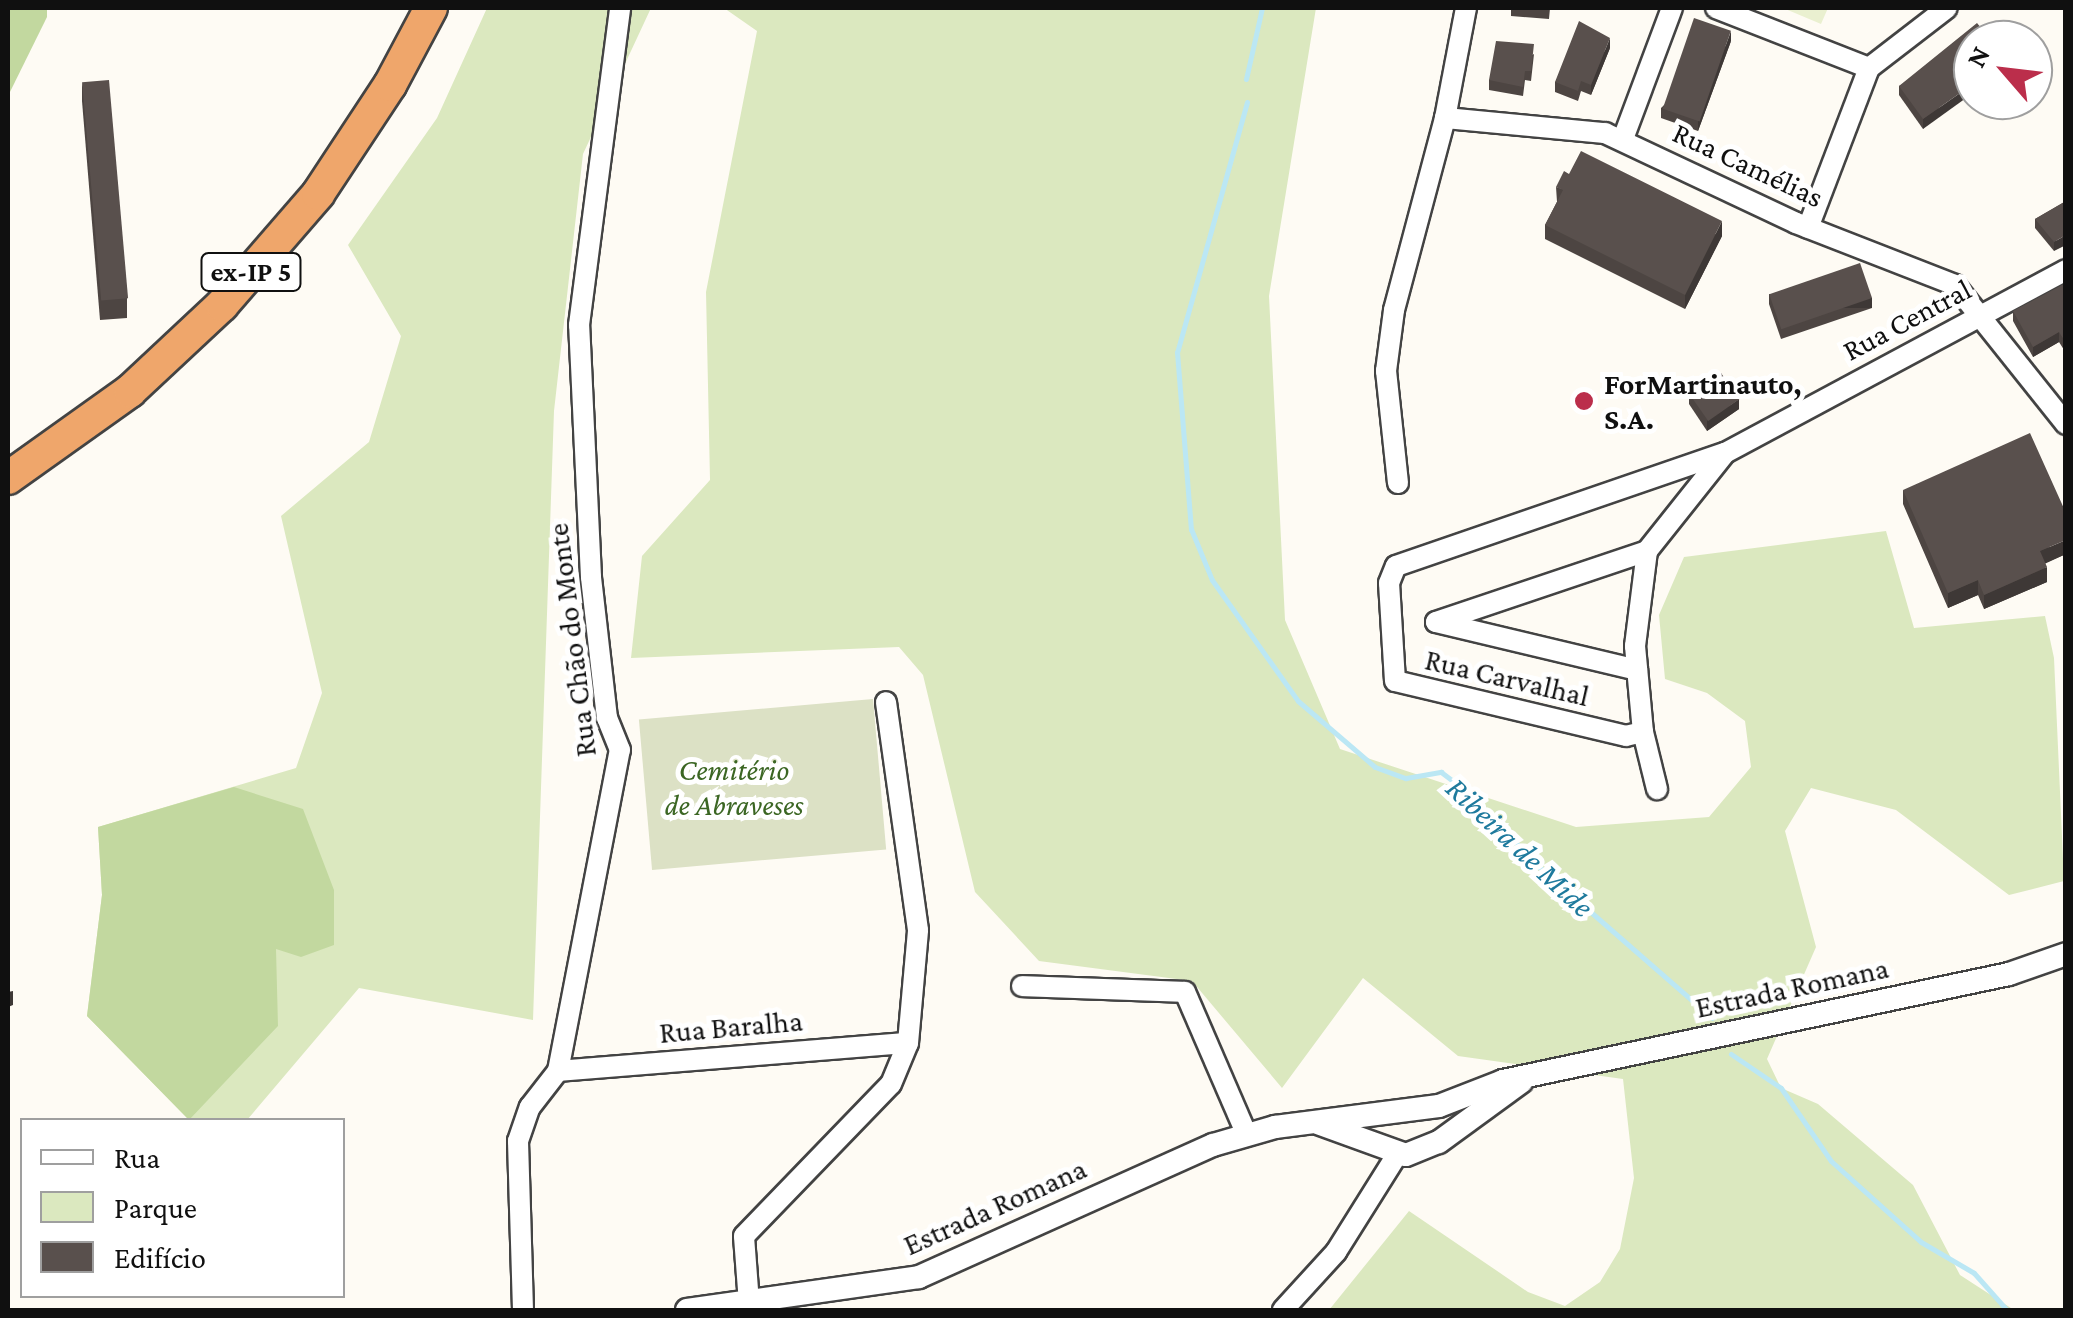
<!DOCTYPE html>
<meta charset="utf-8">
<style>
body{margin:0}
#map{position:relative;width:2073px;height:1318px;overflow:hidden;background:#fefbf4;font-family:"Crimson Pro",serif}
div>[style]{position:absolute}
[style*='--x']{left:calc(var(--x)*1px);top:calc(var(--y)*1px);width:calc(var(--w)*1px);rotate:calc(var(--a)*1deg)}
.green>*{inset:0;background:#dbe8bf}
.forest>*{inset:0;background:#c2d89f}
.cemetery>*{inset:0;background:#dce1c5;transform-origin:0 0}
.pitch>*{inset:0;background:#eaf0d0}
.stream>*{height:5px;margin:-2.5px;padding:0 2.5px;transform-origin:2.5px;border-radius:2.5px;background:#bbe7f4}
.roads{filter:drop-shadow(2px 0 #434343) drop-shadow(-2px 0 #434343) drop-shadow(0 2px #434343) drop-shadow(0 -2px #434343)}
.minor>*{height:20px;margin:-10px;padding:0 10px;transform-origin:10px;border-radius:10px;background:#fff}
.tertiary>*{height:22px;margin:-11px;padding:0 11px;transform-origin:11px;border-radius:11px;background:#fff}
.trunk>*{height:32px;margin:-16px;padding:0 16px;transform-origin:16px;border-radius:16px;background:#efa66b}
.wall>*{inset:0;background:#4d4542}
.shaded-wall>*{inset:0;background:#3e3836;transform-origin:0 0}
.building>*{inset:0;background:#59504d;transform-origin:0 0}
.dots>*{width:28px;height:28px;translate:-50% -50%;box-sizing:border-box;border:5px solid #fff;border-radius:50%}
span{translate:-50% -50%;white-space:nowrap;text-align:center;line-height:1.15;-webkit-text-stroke:10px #fff;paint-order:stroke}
.shield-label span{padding:2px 8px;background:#fff;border:2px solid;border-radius:8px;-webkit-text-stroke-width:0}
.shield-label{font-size:28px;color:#101010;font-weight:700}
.street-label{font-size:30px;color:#101010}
.poi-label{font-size:30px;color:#101010;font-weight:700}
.left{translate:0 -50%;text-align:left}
.park-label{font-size:30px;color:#3b6623;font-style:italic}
.water-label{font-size:32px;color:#1e7a9d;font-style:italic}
.frame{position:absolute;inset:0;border:10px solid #101010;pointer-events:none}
.legend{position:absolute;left:20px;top:1118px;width:325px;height:180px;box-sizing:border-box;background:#fff;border:2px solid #9f9f9f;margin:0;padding:12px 18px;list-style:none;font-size:30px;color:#101010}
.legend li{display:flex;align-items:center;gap:20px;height:50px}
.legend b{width:50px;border:2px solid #9f9f9f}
.north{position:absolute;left:1953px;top:20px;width:100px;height:100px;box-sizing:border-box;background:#fff;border:2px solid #9f9f9f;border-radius:50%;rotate:298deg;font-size:28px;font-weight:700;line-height:40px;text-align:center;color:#101010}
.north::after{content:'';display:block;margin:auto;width:35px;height:45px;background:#bb2e4b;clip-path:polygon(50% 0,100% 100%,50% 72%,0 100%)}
</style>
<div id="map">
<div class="green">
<div style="clip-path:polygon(487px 8px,651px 8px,583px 154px,554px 411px,533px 1020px,359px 988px,247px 1120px,189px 1120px,87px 1016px,102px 895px,98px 827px,296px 768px,322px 693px,281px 516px,369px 442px,401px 336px,348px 245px,437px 118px)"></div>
<div style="clip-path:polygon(724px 8px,1316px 8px,1269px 296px,1285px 620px,1340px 749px,1576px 827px,1709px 817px,1751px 767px,1745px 721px,1707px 693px,1665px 679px,1659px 615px,1684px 557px,1886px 531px,1914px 628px,2045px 616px,2054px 658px,2064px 881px,2009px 895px,1896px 810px,1811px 788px,1785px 831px,1816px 947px,1767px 1059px,1781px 1088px,1818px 1104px,1913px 1185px,1960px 1275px,2014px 1310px,1329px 1310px,1409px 1211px,1528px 1292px,1565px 1306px,1600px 1282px,1620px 1249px,1634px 1178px,1623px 1079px,1458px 1056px,1363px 978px,1282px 1088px,1192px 981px,1039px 961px,975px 892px,923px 675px,899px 647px,631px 658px,642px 556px,710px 480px,706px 292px,757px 31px)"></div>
</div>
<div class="forest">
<div style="clip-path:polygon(8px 8px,47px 8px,47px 17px,8px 96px)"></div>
<div style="clip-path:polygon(234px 787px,303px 809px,334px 890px,334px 945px,301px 957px,276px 949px,278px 1026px,189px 1120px,87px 1016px,102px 895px,98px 827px)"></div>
</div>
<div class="cemetery">
<div style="left:873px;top:699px;width:151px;height:235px;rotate:85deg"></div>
</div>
<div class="pitch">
<div style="clip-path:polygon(1783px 8px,1828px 8px,1821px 24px)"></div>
</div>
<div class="stream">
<div style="--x:1246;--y:79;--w:73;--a:-77.3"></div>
<div style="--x:1247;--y:102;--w:260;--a:105.6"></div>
<div style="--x:1177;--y:352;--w:178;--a:85.5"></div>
<div style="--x:1191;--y:529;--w:55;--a:67.6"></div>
<div style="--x:1212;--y:580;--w:148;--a:54.6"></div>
<div style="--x:1298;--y:701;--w:101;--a:40.6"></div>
<div style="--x:1375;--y:767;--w:33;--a:20"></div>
<div style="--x:1406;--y:778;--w:36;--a:-10"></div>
<div style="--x:1441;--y:772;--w:34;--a:37"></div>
<div style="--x:1468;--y:792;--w:102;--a:46.6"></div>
<div style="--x:1538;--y:866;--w:231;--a:41.1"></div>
<div style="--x:1731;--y:1054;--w:60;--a:34.2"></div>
<div style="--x:1781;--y:1088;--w:88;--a:55.6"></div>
<div style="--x:1831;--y:1161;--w:121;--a:42"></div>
<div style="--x:1921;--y:1242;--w:61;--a:30.3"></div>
<div style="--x:1974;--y:1273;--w:50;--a:48.3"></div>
</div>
<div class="roads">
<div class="minor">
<div style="--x:1466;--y:8;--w:112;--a:100.8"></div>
<div style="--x:1445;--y:118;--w:161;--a:5.4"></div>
<div style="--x:1605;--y:133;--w:211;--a:25.2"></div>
<div style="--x:1796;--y:223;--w:171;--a:21.3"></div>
<div style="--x:1955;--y:285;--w:178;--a:51.4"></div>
<div style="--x:1716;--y:8;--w:164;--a:21.4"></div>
<div style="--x:1869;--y:68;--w:171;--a:110.9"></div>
<div style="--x:1869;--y:68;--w:98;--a:-37.6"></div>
<div style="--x:1623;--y:139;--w:140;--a:-69.5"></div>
<div style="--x:1725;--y:453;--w:125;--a:128.5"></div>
<div style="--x:1647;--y:551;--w:96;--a:97.2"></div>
<div style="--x:1635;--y:646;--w:86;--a:84.7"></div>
<div style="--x:1643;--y:732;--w:17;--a:167"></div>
<div style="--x:1626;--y:736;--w:237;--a:-166.6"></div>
<div style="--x:1395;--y:681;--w:98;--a:-93.5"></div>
<div style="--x:1389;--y:583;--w:18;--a:-68"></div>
<div style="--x:1396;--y:566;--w:348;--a:-19"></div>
<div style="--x:1725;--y:453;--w:387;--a:-28.2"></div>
<div style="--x:1398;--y:483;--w:113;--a:-96.1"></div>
<div style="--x:1386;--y:371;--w:62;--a:-82.5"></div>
<div style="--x:1394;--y:310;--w:199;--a:-75.1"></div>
<div style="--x:1436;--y:622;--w:223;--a:-18.6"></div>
<div style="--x:1436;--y:622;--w:207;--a:13.4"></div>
<div style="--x:1643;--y:732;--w:59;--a:76.2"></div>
<div style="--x:1022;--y:986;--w:163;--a:2.1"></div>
<div style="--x:1185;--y:992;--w:156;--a:66.6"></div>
<div style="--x:558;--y:1071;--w:351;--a:-4.6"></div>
<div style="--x:749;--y:1303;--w:67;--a:-94.3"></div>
<div style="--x:744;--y:1236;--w:211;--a:-46"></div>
<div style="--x:891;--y:1084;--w:44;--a:-67.5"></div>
<div style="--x:908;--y:1043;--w:113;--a:-84.9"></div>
<div style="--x:918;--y:930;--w:230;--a:-98"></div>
<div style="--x:523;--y:1310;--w:169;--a:-91.7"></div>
<div style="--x:518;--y:1141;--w:36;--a:-71"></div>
<div style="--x:530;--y:1107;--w:46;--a:-52.1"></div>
<div style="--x:558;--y:1071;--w:327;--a:-79.1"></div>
<div style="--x:620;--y:750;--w:35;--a:-112"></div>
<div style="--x:607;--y:718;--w:142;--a:-96.5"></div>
<div style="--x:591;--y:577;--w:252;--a:-92.7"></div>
<div style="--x:579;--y:325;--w:320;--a:-82.6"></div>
<div style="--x:1283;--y:1310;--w:79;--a:-47.6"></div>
<div style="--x:1336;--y:1252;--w:117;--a:-57.9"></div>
</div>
<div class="tertiary">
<div style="--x:1320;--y:1124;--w:91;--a:19.8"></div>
<div style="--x:1406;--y:1155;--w:35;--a:-22"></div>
<div style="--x:1439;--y:1142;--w:102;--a:-36.2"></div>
<div style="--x:687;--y:1310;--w:234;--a:-8.1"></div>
<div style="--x:919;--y:1277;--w:322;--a:-24.2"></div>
<div style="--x:1213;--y:1145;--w:65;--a:-16.2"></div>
<div style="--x:1275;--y:1127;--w:165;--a:-7.3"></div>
<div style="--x:1439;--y:1106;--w:69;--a:-21.3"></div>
<div style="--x:1503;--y:1081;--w:517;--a:-11.94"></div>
<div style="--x:2009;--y:974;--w:60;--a:-19.3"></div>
</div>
<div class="trunk">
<div style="--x:8;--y:478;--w:150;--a:-35.5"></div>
<div style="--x:130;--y:391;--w:126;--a:-43.1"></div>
<div style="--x:222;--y:305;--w:147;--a:-49.1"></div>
<div style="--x:318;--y:194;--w:131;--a:-56.6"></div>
<div style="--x:390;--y:85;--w:87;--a:-62"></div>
</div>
</div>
<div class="wall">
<div style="clip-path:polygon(1511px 8px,1550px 8px,1549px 19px,1511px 16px)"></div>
<div style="clip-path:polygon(1991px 40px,1923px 129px,1899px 95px,1899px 86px)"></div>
<div style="clip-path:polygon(1731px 41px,1698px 131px,1661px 118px,1661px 108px)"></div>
<div style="clip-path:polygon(1610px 48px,1591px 95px,1581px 91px,1578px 101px,1555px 92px,1555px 82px)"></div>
<div style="clip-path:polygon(1534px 54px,1531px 81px,1525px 80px,1523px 96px,1489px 90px,1489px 80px)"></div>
<div style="clip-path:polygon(82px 82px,127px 298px,127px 318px,100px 320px,82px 101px)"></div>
<div style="clip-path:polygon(1556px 187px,1722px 236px,1685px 309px,1545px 239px,1545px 225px,1557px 202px)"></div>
<div style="clip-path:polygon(2066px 201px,2054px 251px,2035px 228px,2035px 219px)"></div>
<div style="clip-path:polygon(2066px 283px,2066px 353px,2059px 342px,2033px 357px,2013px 321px,2013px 311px)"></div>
<div style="clip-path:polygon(1769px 294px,1872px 308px,1781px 339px,1769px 304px)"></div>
<div style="clip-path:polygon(1689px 394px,1739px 409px,1707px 431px,1689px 404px)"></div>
<div style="clip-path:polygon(1903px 490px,2066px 554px,2045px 563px,2047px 582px,1984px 609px,1978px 595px,1948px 608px,1903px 504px)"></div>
</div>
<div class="shaded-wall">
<div style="clip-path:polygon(1731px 31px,1731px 41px,1698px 131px,1698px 121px)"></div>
<div style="clip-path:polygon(1610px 38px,1610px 48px,1591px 95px,1591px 85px)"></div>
<div style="clip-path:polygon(1973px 84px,1973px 93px,1923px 129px,1923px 119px)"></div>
<div style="clip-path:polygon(1722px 221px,1722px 236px,1685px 309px,1685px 295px)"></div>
<div style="clip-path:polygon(2066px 235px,2066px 245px,2054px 251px,2054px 242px)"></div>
<div style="left:1872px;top:298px;width:10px;height:96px;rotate:90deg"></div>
<div style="clip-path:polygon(2059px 332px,2059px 342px,2033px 357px,2033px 347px)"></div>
<div style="clip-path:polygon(1739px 399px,1739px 409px,1707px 431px,1707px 421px)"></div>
<div style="clip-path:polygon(2066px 540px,2066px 554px,2040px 566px,2040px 551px)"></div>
<div style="clip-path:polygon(2047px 567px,2047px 582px,1984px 609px,1984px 595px)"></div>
<div style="clip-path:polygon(1978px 580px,1978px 595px,1948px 608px,1948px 593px)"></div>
<div style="clip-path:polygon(13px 991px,13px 1005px,8px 1007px,8px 992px)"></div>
</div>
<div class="building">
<div style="left:1694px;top:18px;width:39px;height:96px;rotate:19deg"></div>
<div style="clip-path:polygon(1579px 21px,1610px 38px,1591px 85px,1581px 81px,1578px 91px,1555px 82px)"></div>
<div style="clip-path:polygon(1977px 23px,1991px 40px,1973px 40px,1973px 84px,1923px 119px,1899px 86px)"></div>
<div style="clip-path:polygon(1496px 41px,1534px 44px,1531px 71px,1525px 71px,1523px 87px,1489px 80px)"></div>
<div style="left:109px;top:80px;width:219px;height:27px;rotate:85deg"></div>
<div style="clip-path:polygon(1581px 151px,1722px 221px,1685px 295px,1545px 225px,1563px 190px,1556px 187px,1564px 171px,1569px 174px)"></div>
<div style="clip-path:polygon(2066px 201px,2066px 235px,2054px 242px,2035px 219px)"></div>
<div style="left:1860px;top:263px;width:37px;height:96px;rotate:71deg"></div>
<div style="clip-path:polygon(2066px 283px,2066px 343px,2059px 332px,2033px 347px,2013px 311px)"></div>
<div style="left:1721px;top:373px;width:32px;height:38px;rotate:55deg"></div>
<div style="clip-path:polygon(2030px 433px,2066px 513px,2066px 540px,2040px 551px,2047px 567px,1984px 595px,1978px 580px,1948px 593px,1903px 490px)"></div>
</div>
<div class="dots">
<div style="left:1584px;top:401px;background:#bb2e4b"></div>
</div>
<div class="shield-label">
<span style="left:251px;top:272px">ex-IP 5</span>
</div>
<div class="street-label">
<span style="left:1748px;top:165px;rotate:25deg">Rua Camélias</span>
<span style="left:1907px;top:320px;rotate:-28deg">Rua Central</span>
<span style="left:572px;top:640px;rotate:-97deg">Rua Chão do Monte</span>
<span style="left:1507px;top:678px;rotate:13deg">Rua Carvalhal</span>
<span style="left:1792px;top:988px;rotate:-12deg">Estrada Romana</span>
<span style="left:731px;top:1027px;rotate:-5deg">Rua Baralha</span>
<span style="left:995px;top:1207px;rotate:-24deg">Estrada Romana</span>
</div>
<div class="poi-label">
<span class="left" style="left:1604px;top:401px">ForMartinauto,<br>S.A.</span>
</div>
<div class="park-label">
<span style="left:734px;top:787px">Cemitério<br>de Abraveses</span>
</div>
<div class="water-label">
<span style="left:1520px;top:847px;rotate:43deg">Ribeira de Mide</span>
</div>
<div class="frame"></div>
<ul class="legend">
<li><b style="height:12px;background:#fff"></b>Rua</li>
<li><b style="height:28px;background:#dbe8bf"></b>Parque</li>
<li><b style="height:28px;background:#59504d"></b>Edifício</li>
</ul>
<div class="north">N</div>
</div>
